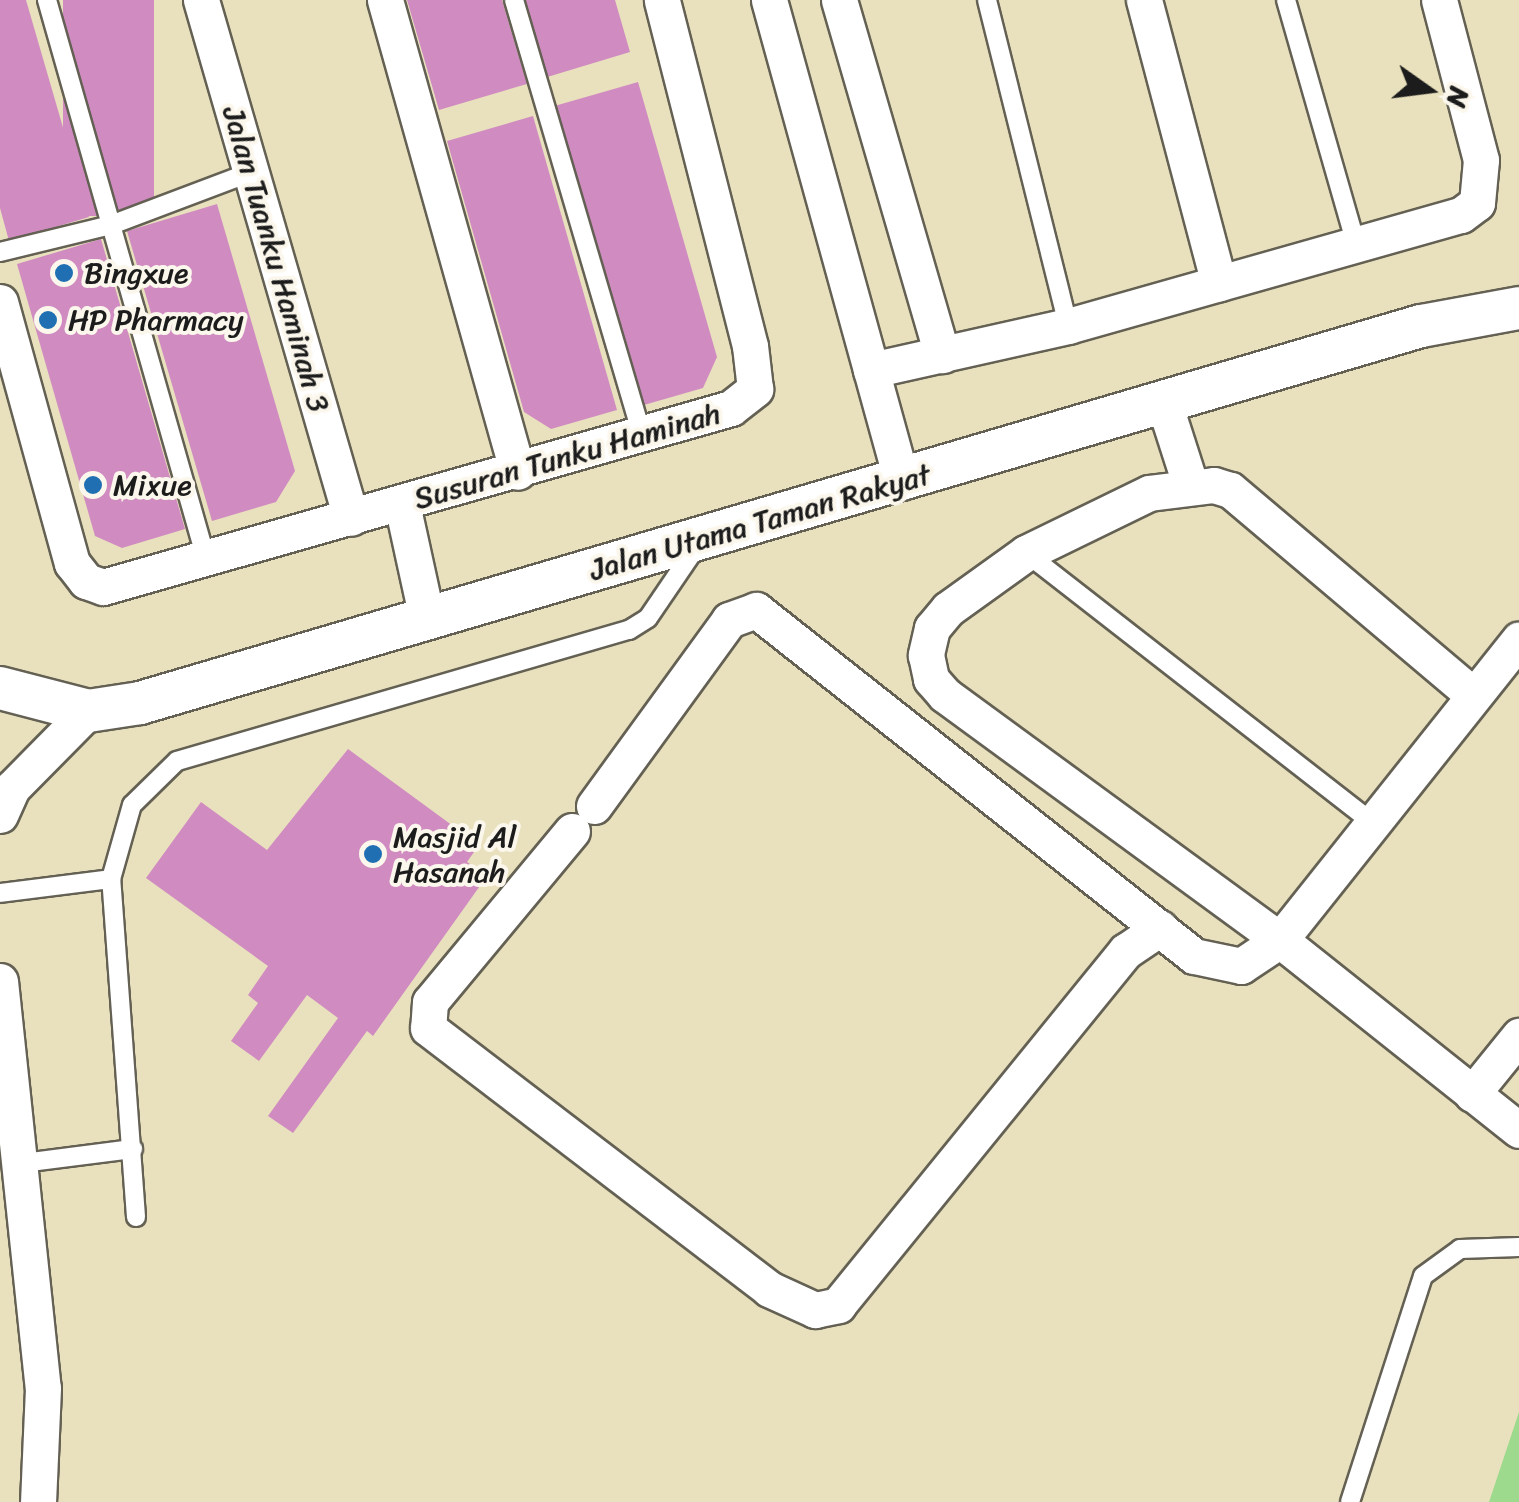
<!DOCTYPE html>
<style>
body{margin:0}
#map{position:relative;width:1519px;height:1502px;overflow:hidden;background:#e9e1bd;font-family:Sriracha,sans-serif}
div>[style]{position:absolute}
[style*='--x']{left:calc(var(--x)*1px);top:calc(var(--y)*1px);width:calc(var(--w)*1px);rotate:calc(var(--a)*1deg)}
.green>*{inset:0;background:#9eda8e}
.building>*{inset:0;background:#d08cc1;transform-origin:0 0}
.roads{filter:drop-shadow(2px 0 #646154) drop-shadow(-2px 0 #646154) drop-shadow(0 2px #646154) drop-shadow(0 -2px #646154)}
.service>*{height:18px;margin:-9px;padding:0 9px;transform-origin:9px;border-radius:9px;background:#fff}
.minor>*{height:35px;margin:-17.5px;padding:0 17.5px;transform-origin:17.5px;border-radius:17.5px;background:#fff}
.tertiary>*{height:42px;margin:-21px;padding:0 21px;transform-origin:21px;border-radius:21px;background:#fff}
.dots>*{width:28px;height:28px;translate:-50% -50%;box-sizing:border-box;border:5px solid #fbf7ec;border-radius:50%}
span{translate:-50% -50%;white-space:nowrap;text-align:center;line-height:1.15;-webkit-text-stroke:8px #fbf7ec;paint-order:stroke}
.street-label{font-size:30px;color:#1c1c1c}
.poi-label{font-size:30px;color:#1c1c1c}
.left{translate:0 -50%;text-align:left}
.north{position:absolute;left:1379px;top:40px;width:100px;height:100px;-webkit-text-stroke:8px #fbf7ec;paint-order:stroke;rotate:104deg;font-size:28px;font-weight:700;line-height:40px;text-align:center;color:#1c1c1c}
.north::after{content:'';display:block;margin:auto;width:35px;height:45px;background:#1c1c1c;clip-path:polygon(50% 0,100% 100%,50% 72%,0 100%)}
</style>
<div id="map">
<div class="green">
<div style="clip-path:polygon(1519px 1412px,1519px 1502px,1489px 1502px)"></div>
</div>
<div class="building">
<div style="clip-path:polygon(0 0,26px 0,89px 217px,9px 241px,0 208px)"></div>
<div style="left:63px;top:0;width:91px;height:216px"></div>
<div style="clip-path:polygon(407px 0,502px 0,527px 84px,439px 110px)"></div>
<div style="clip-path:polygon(522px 0,615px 0,630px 52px,544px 78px)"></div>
<div style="clip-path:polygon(638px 82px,717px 357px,703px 388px,637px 407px,551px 107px)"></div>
<div style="clip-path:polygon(533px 116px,617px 410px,551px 429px,524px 412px,447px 141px)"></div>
<div style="clip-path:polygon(217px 204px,295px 471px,276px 502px,212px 521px,127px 231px)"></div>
<div style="clip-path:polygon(101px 239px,185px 529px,122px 548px,95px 536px,17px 264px)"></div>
<div style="clip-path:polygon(348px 749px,479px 845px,467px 862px,487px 876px,373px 1036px,367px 1031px,293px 1133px,268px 1116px,338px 1018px,307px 995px,259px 1061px,231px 1041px,258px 1003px,248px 995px,268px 966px,146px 878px,201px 802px,267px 850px)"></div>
</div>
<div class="roads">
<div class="service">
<div style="--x:47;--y:0;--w:584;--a:74.11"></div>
<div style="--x:514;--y:0;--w:453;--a:73.6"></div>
<div style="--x:987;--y:0;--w:336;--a:76"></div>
<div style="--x:1286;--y:0;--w:257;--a:74"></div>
<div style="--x:0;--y:252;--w:114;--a:-13.7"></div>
<div style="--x:111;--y:225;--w:150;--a:-20.7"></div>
<div style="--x:1026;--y:553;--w:441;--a:37.9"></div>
<div style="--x:0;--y:893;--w:112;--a:-7.2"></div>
<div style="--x:23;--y:1163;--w:111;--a:-7.3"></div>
<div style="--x:136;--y:1217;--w:339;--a:-94.2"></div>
<div style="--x:111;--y:879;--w:77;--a:-74.2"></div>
<div style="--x:132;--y:805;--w:63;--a:-44.4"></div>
<div style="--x:177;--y:761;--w:471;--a:-16.2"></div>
<div style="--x:629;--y:630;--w:22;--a:-32"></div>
<div style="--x:648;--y:618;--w:87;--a:-55.8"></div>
<div style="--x:1350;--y:1502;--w:237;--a:-72.1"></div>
<div style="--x:1423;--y:1276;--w:46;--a:-36.1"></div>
<div style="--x:1460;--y:1249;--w:59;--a:-1.9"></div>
</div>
<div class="minor">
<div style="--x:201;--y:0;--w:539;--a:73.85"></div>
<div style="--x:385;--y:0;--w:490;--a:74.3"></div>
<div style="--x:769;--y:0;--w:500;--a:74.57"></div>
<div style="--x:839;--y:0;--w:370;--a:73.8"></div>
<div style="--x:1144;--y:0;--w:293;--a:75.2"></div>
<div style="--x:0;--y:302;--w:271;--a:74.6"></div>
<div style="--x:72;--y:563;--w:23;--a:52"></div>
<div style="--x:86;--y:581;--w:18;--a:19"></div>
<div style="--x:103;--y:587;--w:653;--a:-15.91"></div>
<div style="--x:731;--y:408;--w:31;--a:-38"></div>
<div style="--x:755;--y:389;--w:43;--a:-96.6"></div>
<div style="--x:750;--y:346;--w:357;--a:-104.3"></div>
<div style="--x:871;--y:370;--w:202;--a:-12.6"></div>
<div style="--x:1068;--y:326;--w:408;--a:-15.8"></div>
<div style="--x:1461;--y:215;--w:20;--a:-37"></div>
<div style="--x:1477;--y:203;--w:43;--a:-84.7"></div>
<div style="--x:1481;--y:160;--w:165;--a:-104.7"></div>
<div style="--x:1165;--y:406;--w:82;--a:72.2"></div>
<div style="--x:402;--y:504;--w:118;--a:77.7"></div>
<div style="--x:1473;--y:695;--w:318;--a:-139.8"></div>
<div style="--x:1230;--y:490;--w:17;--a:-163"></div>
<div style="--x:1214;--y:485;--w:65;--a:173"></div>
<div style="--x:1149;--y:493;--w:137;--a:154"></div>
<div style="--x:1026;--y:553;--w:96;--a:144.3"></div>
<div style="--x:948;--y:609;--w:25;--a:130"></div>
<div style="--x:932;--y:628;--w:28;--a:103"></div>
<div style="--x:926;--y:655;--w:25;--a:78"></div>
<div style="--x:931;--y:679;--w:21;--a:49"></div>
<div style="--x:945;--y:695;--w:415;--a:36.2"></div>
<div style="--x:1280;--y:940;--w:305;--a:38.5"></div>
<div style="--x:594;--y:806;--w:230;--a:-54"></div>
<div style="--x:729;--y:620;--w:29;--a:-20"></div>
<div style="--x:756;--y:610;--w:558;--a:38.31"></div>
<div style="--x:1194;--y:956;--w:48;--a:12"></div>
<div style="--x:1241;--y:966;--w:47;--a:-33.7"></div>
<div style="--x:1280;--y:940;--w:384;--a:-51.5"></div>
<div style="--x:0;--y:815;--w:30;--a:-66"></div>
<div style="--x:12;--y:788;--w:108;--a:-45.4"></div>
<div style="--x:572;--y:831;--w:222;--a:129.7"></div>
<div style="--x:430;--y:1002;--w:26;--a:94"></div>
<div style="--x:428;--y:1028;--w:429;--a:37.4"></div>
<div style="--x:769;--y:1289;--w:51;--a:24.5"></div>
<div style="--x:815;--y:1310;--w:24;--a:-12"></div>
<div style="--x:838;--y:1305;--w:456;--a:-50.9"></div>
<div style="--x:1126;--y:951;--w:41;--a:-34.1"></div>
<div style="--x:0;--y:981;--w:409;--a:84"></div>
<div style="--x:43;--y:1388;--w:114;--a:92.5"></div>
<div style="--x:1472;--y:1094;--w:75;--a:-51"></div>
</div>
<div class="tertiary">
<div style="--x:0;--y:688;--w:91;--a:14.6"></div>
<div style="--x:88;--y:711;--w:53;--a:-8.7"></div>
<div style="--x:140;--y:703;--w:1335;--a:-16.4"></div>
<div style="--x:1421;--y:326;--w:100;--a:-10.4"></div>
</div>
</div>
<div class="dots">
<div style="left:64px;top:273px;background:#1f6fb2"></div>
<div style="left:48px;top:320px;background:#1f6fb2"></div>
<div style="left:93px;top:485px;background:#1f6fb2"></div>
<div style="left:373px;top:854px;background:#1f6fb2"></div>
</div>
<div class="street-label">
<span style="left:276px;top:259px;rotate:74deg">Jalan Tuanku Haminah 3</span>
<span style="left:567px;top:456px;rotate:-16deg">Susuran Tunku Haminah</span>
<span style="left:760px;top:522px;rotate:-16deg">Jalan Utama Taman Rakyat</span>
</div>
<div class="poi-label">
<span class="left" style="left:84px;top:273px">Bingxue</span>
<span class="left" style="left:68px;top:320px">HP Pharmacy</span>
<span class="left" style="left:113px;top:485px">Mixue</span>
<span class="left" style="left:393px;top:854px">Masjid Al<br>Hasanah</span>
</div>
<div class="north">N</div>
</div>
